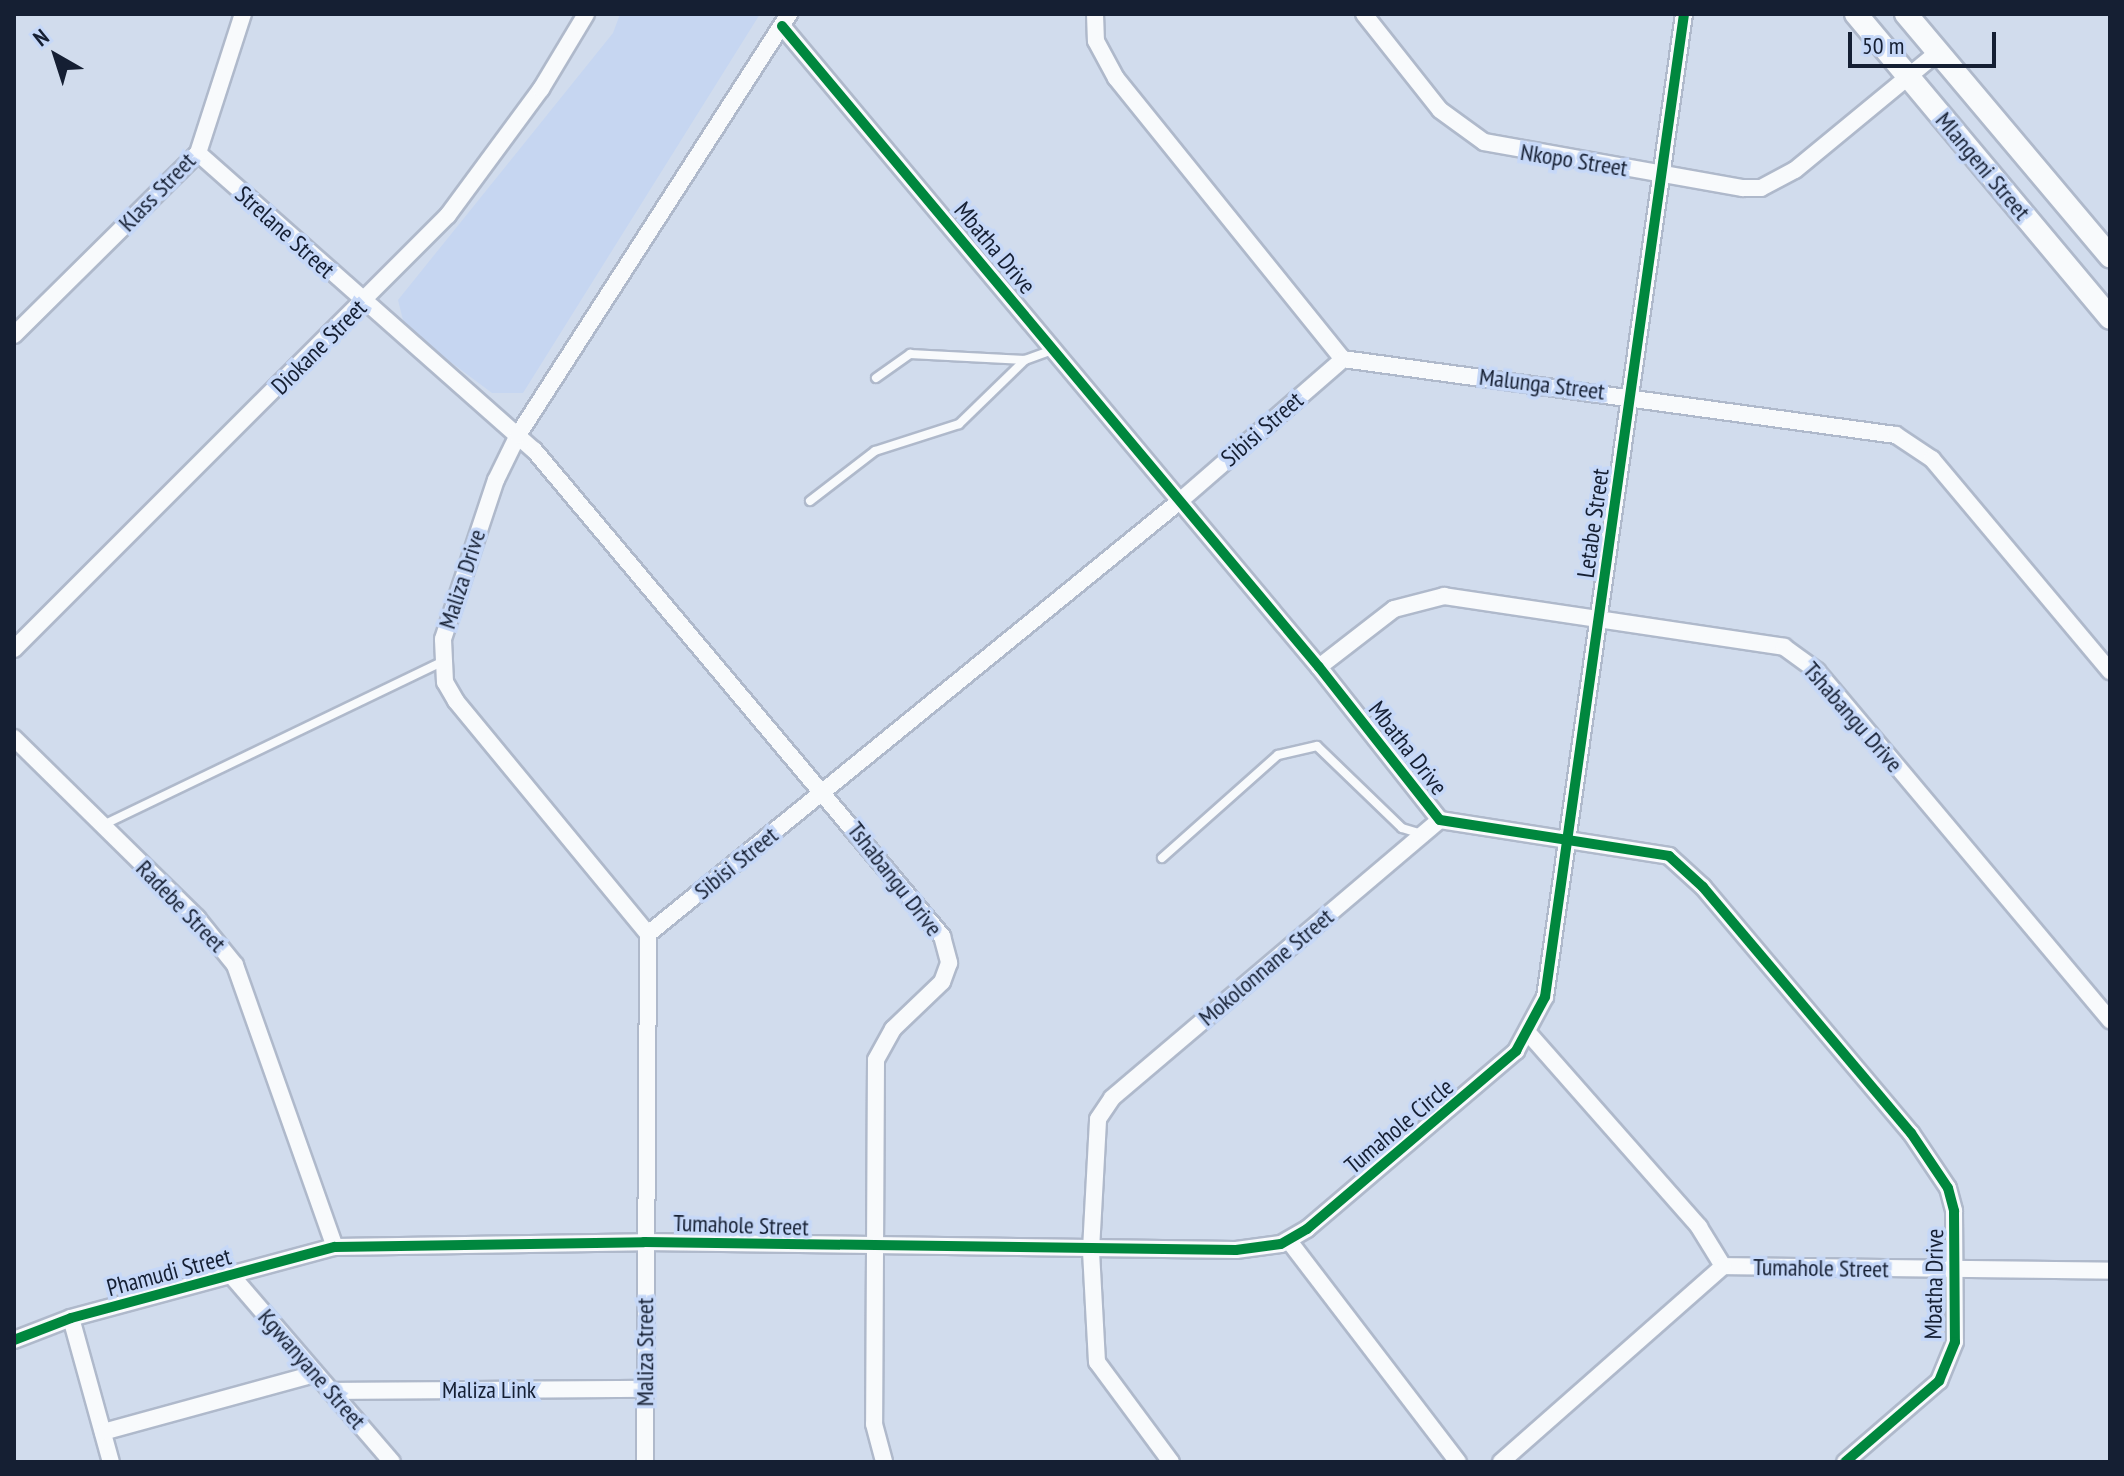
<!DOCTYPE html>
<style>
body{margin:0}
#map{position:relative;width:2124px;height:1476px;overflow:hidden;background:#d1dced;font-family:"PT Sans Narrow",sans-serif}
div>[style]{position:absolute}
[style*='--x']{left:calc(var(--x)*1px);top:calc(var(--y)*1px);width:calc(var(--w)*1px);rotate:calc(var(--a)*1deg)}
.built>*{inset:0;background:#c6d6f1}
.roads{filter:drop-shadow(2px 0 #afb9cb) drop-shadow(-2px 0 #afb9cb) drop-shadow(0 2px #afb9cb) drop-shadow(0 -2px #afb9cb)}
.lane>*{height:8px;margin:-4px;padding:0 4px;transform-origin:4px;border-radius:4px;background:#f8fafc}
.street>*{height:16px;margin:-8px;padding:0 8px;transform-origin:8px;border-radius:8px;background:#f8fafc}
.secondary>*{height:22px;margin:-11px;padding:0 11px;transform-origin:11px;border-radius:11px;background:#f8fafc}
.cycleway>*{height:10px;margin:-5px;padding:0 5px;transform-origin:5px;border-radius:5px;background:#00873e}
span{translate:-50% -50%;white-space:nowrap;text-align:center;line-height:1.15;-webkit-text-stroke:7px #c6d8f8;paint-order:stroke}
.street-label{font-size:24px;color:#151f33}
.frame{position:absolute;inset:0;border:16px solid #151f33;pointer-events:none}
.north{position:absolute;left:16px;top:16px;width:80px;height:80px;-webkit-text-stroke:6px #c6d8f8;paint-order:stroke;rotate:321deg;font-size:22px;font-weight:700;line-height:32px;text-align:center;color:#151f33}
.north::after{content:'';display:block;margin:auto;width:28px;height:36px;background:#151f33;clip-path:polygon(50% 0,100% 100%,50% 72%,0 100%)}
.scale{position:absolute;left:1848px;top:32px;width:148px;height:36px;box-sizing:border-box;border:4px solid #151f33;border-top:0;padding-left:10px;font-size:24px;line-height:28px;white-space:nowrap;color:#151f33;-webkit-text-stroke:6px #c6d8f8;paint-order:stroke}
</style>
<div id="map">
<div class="built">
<div style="clip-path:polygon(620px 14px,760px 14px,523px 393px,492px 393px,405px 328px,398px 300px,613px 33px)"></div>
</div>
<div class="roads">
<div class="lane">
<div style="--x:876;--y:378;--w:42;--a:-35.2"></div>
<div style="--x:910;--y:354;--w:115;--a:3"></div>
<div style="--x:1025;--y:360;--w:30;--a:-20"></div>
<div style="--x:810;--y:501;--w:82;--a:-37.6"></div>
<div style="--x:875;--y:451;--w:88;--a:-17.8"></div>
<div style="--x:959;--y:424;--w:92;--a:-44.1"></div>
<div style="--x:103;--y:825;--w:375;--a:-25.7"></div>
<div style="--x:1162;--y:858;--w:155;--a:-41.6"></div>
<div style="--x:1278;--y:755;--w:40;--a:-13"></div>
<div style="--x:1317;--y:746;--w:118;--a:44"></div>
<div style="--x:1402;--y:828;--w:21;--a:17"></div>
</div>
<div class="street">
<div style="--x:1095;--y:14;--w:27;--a:88"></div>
<div style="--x:1096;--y:41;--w:42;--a:61.6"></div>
<div style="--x:1116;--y:78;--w:361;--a:51.1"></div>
<div style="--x:1343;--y:359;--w:558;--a:7.83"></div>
<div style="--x:1896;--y:435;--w:43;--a:33.7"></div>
<div style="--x:1932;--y:459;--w:277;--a:50"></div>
<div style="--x:1364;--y:14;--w:122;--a:51.6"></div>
<div style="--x:1440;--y:110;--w:54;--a:36"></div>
<div style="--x:1484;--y:142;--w:263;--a:10.1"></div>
<div style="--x:1743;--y:188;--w:18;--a:0"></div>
<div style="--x:1761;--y:188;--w:38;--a:-28"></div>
<div style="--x:1795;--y:170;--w:185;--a:-39.5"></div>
<div style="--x:782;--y:26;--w:836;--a:50.05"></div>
<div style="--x:1319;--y:667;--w:195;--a:51.7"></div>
<div style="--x:1440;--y:820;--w:232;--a:8.9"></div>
<div style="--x:1669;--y:856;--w:46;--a:42.4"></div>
<div style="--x:1703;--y:887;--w:322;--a:49.8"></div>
<div style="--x:1911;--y:1133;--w:66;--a:56.1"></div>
<div style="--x:1948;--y:1188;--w:24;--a:75"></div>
<div style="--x:1954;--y:1211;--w:131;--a:89.6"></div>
<div style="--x:1955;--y:1342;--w:42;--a:112.3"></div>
<div style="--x:1939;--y:1381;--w:124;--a:139.2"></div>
<div style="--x:198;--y:153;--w:448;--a:41.5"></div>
<div style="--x:534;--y:450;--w:635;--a:49.99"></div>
<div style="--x:942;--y:936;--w:28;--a:75"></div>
<div style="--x:949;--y:963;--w:20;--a:110"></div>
<div style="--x:942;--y:982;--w:68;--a:136.2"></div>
<div style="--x:893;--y:1029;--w:35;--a:119"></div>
<div style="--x:876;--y:1060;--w:364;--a:90.3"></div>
<div style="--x:874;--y:1424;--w:39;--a:75"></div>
<div style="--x:14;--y:335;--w:259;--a:-44.7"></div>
<div style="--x:198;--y:153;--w:146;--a:-72.1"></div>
<div style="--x:14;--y:649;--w:614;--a:-45"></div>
<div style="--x:448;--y:215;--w:157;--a:-53.6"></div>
<div style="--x:541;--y:89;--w:87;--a:-59"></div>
<div style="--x:1319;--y:667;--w:95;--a:-37.7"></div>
<div style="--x:1394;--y:609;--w:52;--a:-14.6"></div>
<div style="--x:1444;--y:596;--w:344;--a:8.5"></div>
<div style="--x:1784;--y:647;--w:41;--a:36"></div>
<div style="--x:1817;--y:671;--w:456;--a:50"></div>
<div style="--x:14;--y:738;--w:257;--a:44.5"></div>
<div style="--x:197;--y:918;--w:60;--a:51"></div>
<div style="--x:235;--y:965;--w:299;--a:70.5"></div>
<div style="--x:648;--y:934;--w:687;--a:-39.15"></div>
<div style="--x:1181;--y:500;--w:215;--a:-41"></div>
<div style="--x:1530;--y:1035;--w:256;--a:48.6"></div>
<div style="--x:1699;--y:1227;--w:46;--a:58.4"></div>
<div style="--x:1289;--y:1241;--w:278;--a:52.6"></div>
<div style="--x:1723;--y:1266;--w:387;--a:0.7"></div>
<div style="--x:232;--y:1276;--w:245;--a:49.3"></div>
<div style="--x:71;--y:1318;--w:149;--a:74.5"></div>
<div style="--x:14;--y:1340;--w:61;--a:-21.1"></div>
<div style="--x:71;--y:1318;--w:273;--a:-15.1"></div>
<div style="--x:335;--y:1247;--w:309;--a:-0.9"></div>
<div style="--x:644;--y:1242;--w:592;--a:0.77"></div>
<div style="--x:1236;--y:1250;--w:45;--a:-7.6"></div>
<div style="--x:1281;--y:1244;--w:30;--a:-30"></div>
<div style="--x:1307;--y:1229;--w:275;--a:-40.4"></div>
<div style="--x:1516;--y:1051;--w:61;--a:-61.8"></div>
<div style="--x:1545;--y:997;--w:993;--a:-81.95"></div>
<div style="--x:331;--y:1391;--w:315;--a:-0.4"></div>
<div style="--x:103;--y:1432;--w:220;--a:-15.3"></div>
<div style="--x:645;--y:1462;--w:528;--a:-89.67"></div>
<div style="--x:648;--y:934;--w:302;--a:-129.5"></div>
<div style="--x:456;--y:701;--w:22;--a:-120"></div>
<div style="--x:445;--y:682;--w:43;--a:-92.7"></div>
<div style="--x:443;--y:639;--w:168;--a:-71.6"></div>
<div style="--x:496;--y:480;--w:50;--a:-63.9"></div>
<div style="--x:518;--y:435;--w:501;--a:-57.23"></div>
<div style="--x:1171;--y:1462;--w:124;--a:-126.5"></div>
<div style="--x:1097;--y:1362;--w:112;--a:-93.1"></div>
<div style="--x:1091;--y:1250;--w:131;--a:-86.9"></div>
<div style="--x:1098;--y:1119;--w:25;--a:-56"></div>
<div style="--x:1112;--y:1098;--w:430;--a:-40.3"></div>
<div style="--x:1501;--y:1462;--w:296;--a:-41.4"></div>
</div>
<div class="secondary">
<div style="--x:1856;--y:14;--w:396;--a:50.1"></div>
<div style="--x:1906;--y:14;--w:317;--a:49.9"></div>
</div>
</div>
<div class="cycleway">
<div style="--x:782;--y:26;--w:836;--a:50.05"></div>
<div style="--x:1319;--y:667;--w:195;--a:51.7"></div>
<div style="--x:1440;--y:820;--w:232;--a:8.9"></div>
<div style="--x:1669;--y:856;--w:46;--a:42.4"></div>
<div style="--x:1703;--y:887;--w:322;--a:49.8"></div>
<div style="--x:1911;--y:1133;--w:66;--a:56.1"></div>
<div style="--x:1948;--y:1188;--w:24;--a:75"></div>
<div style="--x:1954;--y:1211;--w:131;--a:89.6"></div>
<div style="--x:1955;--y:1342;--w:42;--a:112.3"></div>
<div style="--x:1939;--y:1381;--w:124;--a:139.2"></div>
<div style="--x:14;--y:1340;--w:61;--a:-21.1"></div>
<div style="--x:71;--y:1318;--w:273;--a:-15.1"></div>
<div style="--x:335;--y:1247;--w:309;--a:-0.9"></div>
<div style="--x:644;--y:1242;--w:592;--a:0.77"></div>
<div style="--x:1236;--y:1250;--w:45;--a:-7.6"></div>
<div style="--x:1281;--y:1244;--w:30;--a:-30"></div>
<div style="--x:1307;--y:1229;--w:275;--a:-40.4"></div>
<div style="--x:1516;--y:1051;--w:61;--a:-61.8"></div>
<div style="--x:1545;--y:997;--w:993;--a:-81.95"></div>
</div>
<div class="street-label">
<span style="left:1574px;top:160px;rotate:9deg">Nkopo Street</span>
<span style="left:1983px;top:166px;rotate:50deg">Mlangeni Street</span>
<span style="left:157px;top:192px;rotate:-46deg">Klass Street</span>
<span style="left:285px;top:232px;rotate:42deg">Strelane Street</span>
<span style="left:995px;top:248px;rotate:50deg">Mbatha Drive</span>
<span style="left:319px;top:347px;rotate:-45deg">Diokane Street</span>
<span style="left:1542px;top:384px;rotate:7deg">Malunga Street</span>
<span style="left:1262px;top:429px;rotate:-41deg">Sibisi Street</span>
<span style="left:1593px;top:523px;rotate:-82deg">Letabe Street</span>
<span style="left:462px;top:579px;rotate:-72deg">Maliza Drive</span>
<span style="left:1853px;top:717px;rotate:49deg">Tshabangu Drive</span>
<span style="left:1408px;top:748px;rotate:52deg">Mbatha Drive</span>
<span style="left:736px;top:863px;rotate:-39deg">Sibisi Street</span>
<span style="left:895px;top:879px;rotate:52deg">Tshabangu Drive</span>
<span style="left:181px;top:906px;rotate:46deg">Radebe Street</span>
<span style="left:1266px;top:967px;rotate:-40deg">Mokolonnane Street</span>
<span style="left:1399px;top:1126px;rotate:-40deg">Tumahole Circle</span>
<span style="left:741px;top:1225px;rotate:2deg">Tumahole Street</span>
<span style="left:1821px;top:1268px;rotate:1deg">Tumahole Street</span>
<span style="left:169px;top:1272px;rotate:-15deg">Phamudi Street</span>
<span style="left:1934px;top:1284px;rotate:-89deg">Mbatha Drive</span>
<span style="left:645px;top:1352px;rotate:-90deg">Maliza Street</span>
<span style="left:312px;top:1369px;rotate:49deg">Kgwanyane Street</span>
<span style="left:489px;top:1390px">Maliza Link</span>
</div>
<div class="frame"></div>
<div class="north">N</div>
<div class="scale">50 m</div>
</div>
